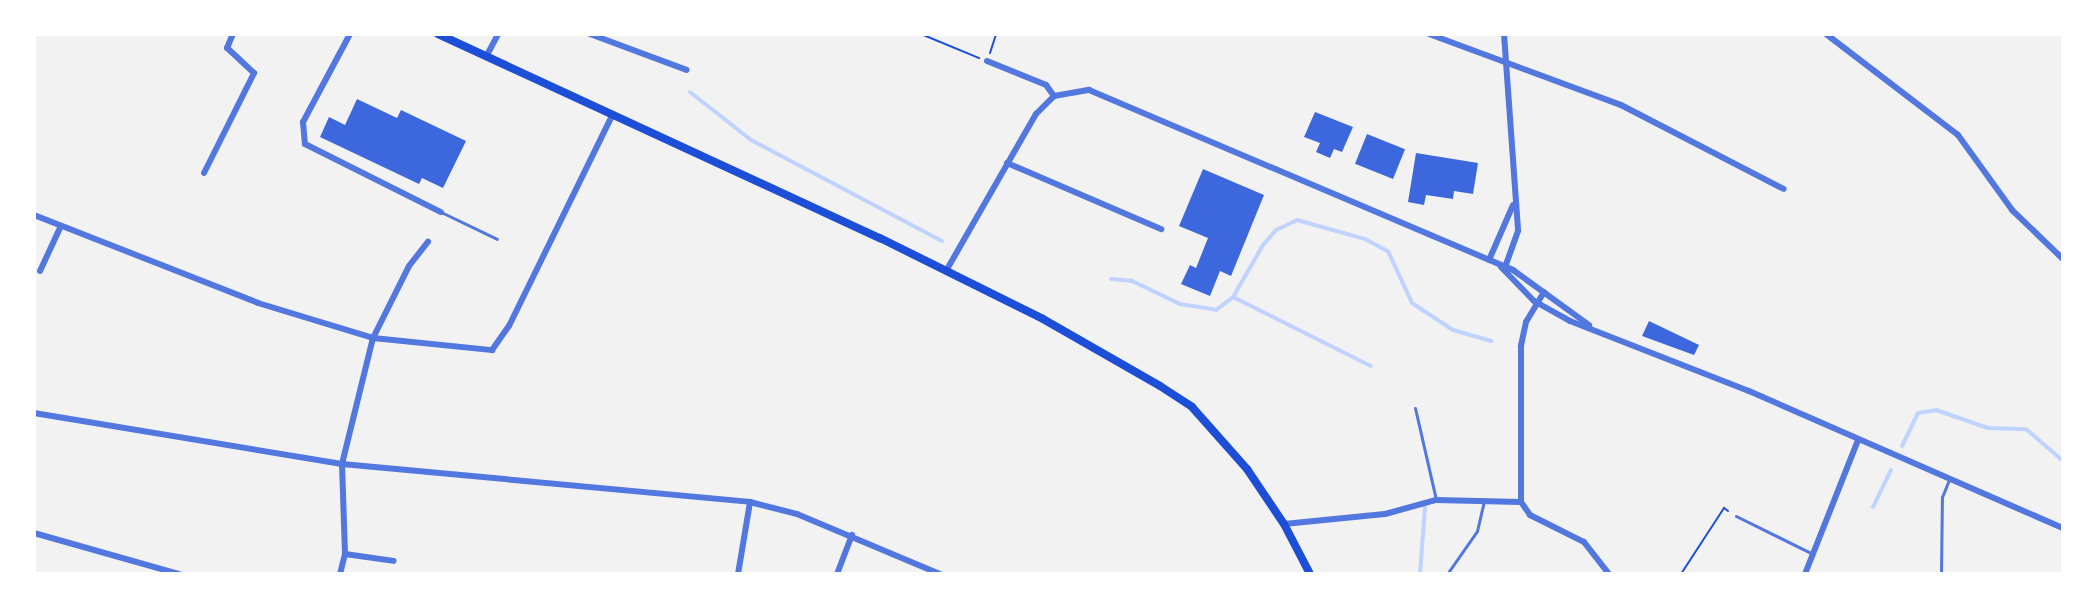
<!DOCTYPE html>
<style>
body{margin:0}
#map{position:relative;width:2097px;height:608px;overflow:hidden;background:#f2f2f2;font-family:"Varela Round",sans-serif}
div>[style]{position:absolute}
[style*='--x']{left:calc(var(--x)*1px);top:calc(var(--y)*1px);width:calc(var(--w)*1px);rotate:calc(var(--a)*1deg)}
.stream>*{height:4px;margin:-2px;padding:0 2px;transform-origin:2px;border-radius:2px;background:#bfd3fe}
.building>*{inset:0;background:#3d67dc;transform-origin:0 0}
.path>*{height:2px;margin:-1px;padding:0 1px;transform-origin:1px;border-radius:1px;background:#1d4ed8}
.service>*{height:3px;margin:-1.5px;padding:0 1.5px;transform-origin:1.5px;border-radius:1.5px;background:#5277de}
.minor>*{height:6px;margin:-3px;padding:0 3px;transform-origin:3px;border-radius:3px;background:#5277de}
.secondary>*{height:8px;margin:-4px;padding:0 4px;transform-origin:4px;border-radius:4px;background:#1d4ed8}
span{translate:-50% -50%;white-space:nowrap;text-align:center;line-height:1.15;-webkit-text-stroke:7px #fff;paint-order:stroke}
.frame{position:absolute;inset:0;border:36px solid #fff;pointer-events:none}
</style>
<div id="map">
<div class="stream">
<div style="--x:690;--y:92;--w:78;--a:38.2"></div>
<div style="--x:751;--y:140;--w:216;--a:27.9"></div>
<div style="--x:1111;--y:279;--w:21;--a:5"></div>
<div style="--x:1132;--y:281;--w:53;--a:25.6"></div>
<div style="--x:1180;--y:304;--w:36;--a:9"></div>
<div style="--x:1216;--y:310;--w:21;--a:-37"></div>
<div style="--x:1233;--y:297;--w:60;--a:-60"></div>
<div style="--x:1263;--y:245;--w:20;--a:-49"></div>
<div style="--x:1276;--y:230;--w:23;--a:-25"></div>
<div style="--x:1297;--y:220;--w:71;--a:15.6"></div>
<div style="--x:1365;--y:239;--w:26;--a:28"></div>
<div style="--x:1388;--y:251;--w:57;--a:65.2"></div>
<div style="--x:1412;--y:303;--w:49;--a:33.4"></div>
<div style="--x:1453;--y:330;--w:40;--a:16"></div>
<div style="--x:1233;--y:297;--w:154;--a:26.6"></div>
<div style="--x:1902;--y:446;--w:37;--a:-64"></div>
<div style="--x:1918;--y:413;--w:18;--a:-9"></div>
<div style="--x:1936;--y:410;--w:55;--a:19.1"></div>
<div style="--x:1988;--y:428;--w:38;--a:2"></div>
<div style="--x:2026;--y:429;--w:49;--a:40.9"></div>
<div style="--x:1873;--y:507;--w:41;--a:-64.1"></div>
<div style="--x:1420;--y:574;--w:67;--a:-85.7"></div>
</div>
<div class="building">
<div style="clip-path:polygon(357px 99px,397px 118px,401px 110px,466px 141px,443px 188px,422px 178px,419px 184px,320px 137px,329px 117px,345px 125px)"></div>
<div style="clip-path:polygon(1315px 112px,1353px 127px,1342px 152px,1334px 149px,1330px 158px,1316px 152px,1320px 143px,1304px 137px)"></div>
<div style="left:1367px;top:134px;width:41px;height:32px;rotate:22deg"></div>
<div style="clip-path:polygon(1416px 153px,1478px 163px,1473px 194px,1454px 191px,1453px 199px,1426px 195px,1424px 205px,1408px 202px)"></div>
<div style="clip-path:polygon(1203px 169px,1264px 195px,1231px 276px,1220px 271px,1210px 296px,1181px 284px,1190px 265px,1196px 268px,1208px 238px,1179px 226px)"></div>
<div style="clip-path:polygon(1649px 321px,1699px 345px,1694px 355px,1642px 336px)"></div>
</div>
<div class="path">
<div style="--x:921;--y:34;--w:63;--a:22.5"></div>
<div style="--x:990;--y:53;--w:20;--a:-72"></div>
<div style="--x:1681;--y:574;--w:79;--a:-56.9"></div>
<div style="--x:1724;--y:508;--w:5;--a:37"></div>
</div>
<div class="service">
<div style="--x:441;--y:212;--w:62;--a:25.7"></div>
<div style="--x:1415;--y:408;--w:94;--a:77.1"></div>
<div style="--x:1736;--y:516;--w:86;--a:26.3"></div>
<div style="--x:1447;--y:574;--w:52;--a:-55.1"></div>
<div style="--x:1477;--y:531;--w:32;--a:-77"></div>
<div style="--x:1941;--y:574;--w:77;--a:-89.3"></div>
<div style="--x:1942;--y:497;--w:18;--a:-68"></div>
</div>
<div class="minor">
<div style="--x:350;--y:34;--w:100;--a:118.1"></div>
<div style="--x:303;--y:122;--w:22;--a:85"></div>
<div style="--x:305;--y:144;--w:152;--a:26.6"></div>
<div style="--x:590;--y:34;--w:103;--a:20.4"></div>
<div style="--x:1429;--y:34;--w:205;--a:20.3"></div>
<div style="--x:1621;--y:105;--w:183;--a:27.3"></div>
<div style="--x:1504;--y:34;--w:197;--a:85.9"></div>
<div style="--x:1518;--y:231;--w:41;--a:109.7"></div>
<div style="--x:1826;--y:34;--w:166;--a:37.4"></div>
<div style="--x:1958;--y:135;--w:92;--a:54.2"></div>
<div style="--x:2012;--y:210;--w:71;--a:43.9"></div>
<div style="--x:487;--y:55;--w:24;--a:-62"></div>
<div style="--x:987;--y:61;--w:64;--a:22.1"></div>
<div style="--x:1046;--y:85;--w:14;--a:54"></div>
<div style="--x:1007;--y:163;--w:168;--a:23.2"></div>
<div style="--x:204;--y:173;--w:112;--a:-63.4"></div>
<div style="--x:254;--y:73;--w:37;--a:-137"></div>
<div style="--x:227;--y:48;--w:15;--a:-67"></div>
<div style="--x:34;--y:215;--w:241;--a:21.4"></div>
<div style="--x:258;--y:303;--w:120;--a:16.9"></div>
<div style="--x:373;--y:338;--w:120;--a:5.8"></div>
<div style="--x:492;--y:350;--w:29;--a:-55"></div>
<div style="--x:509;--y:326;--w:236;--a:-63.9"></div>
<div style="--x:1489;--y:260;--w:60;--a:-66.4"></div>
<div style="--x:1501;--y:267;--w:47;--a:45.9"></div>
<div style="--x:1534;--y:301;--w:41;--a:29.1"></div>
<div style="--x:1570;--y:321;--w:192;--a:21.4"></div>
<div style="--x:1749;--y:391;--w:343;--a:23.6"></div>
<div style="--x:40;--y:271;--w:47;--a:-65.1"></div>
<div style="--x:946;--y:271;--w:181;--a:-60.2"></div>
<div style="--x:1036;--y:114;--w:25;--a:-45"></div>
<div style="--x:1054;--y:96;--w:36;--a:-10"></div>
<div style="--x:1089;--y:90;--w:461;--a:23"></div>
<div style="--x:1513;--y:270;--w:94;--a:35.9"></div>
<div style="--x:1544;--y:292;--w:35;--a:121"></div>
<div style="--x:1526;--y:322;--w:25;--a:102"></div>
<div style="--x:1521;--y:346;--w:156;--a:90"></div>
<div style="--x:1521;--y:502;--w:16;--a:55"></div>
<div style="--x:1530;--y:515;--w:60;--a:26.6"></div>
<div style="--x:1584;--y:542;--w:41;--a:52"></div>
<div style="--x:34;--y:413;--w:312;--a:9.4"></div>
<div style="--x:342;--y:464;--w:410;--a:5.3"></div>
<div style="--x:750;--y:502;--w:49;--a:14.3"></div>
<div style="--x:797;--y:514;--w:155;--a:22.8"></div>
<div style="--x:1284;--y:524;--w:101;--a:-5.7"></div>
<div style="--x:1385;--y:514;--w:53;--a:-15.4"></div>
<div style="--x:1436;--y:500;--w:85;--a:1.3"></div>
<div style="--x:34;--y:533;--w:151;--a:15.8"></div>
<div style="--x:345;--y:554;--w:49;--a:8.1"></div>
<div style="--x:340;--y:574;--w:21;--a:-76"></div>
<div style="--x:345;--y:554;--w:90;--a:-91.9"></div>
<div style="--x:342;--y:464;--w:130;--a:-76.2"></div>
<div style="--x:373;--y:338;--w:80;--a:-63.4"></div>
<div style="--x:409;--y:266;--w:31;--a:-52"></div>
<div style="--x:738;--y:574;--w:73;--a:-80.5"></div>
<div style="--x:837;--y:574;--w:42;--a:-69"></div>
<div style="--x:1805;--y:574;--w:144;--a:-68.4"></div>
</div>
<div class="secondary">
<div style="--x:438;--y:34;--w:487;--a:24.8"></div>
<div style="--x:880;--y:238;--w:182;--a:26.4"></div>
<div style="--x:1043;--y:319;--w:135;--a:29.8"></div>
<div style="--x:1160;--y:386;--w:38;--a:33"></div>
<div style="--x:1192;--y:407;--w:83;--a:48.4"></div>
<div style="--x:1247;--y:469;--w:66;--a:56.1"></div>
<div style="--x:1284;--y:524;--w:56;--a:62.5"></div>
</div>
<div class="frame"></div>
</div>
